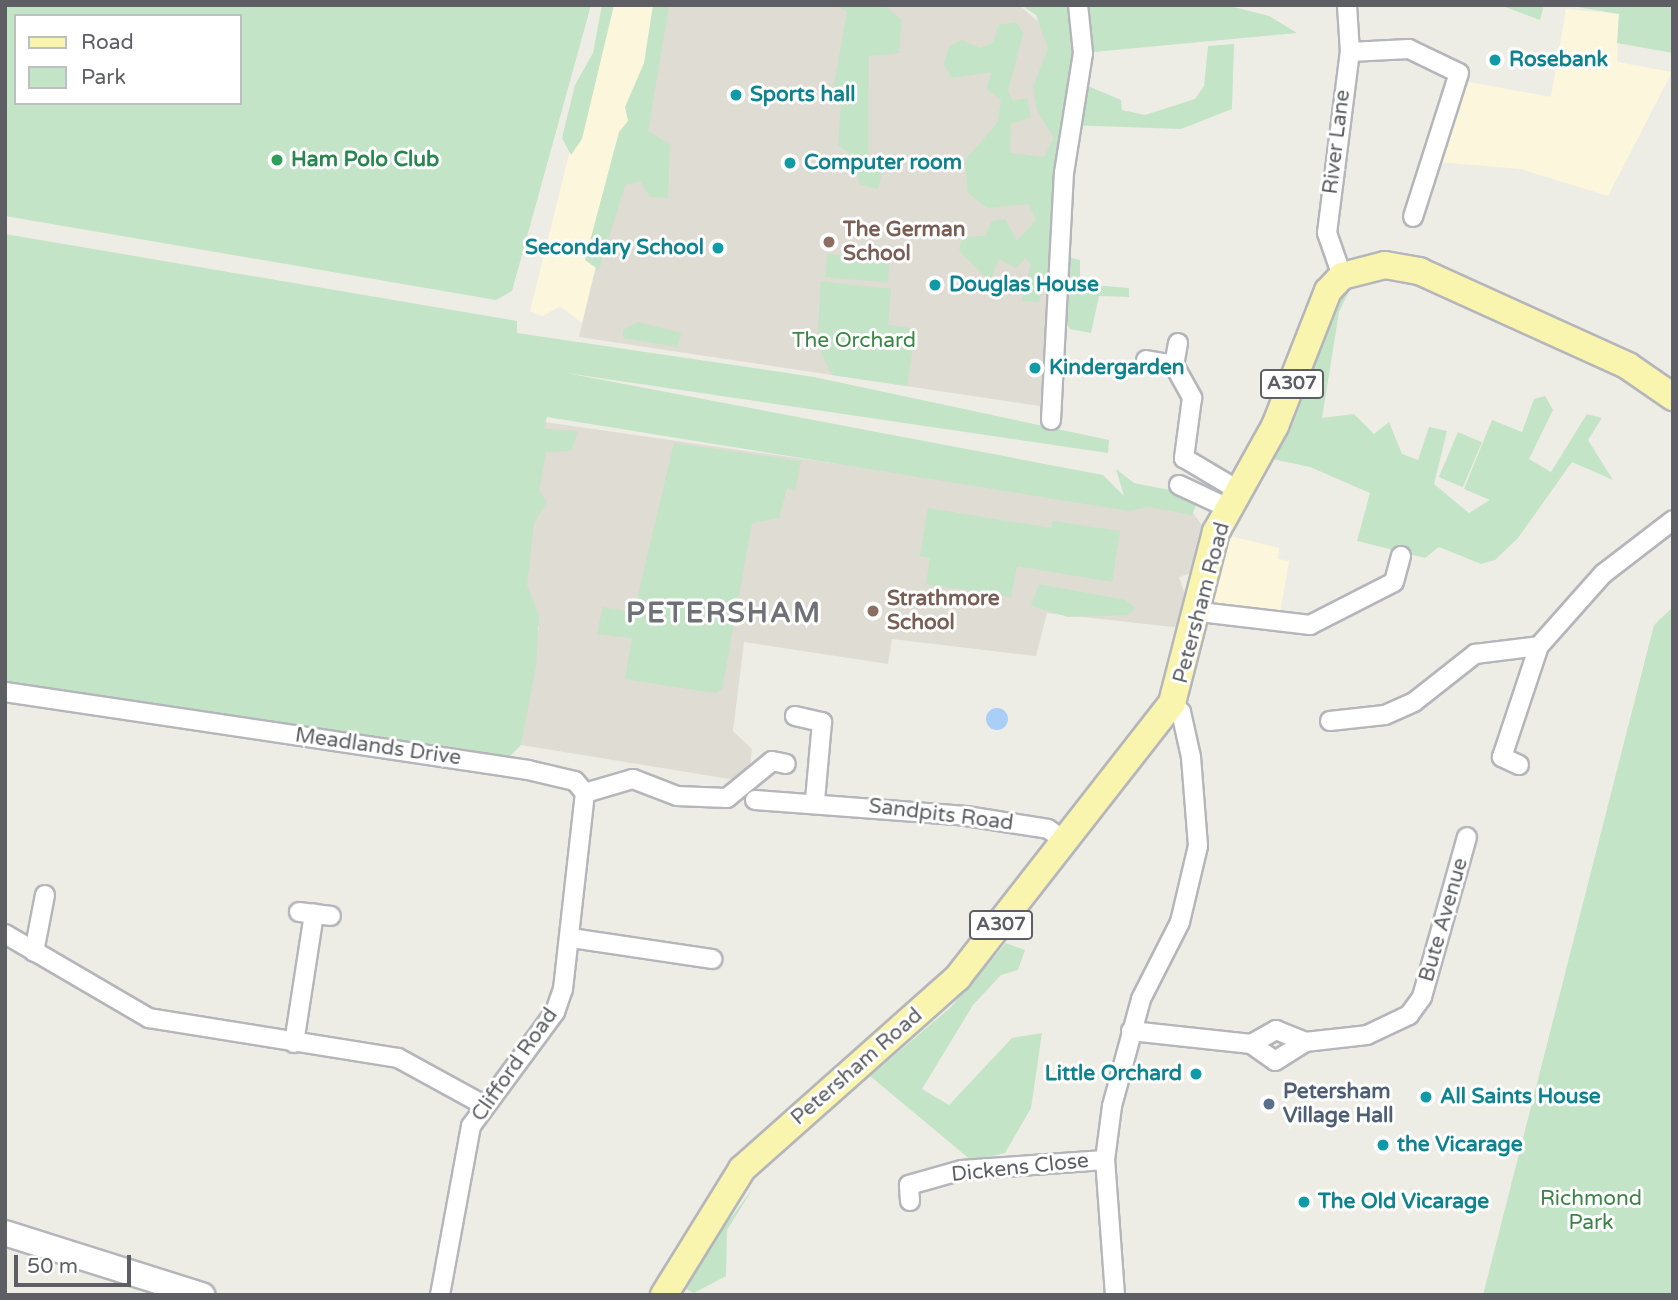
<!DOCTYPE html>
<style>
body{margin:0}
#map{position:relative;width:1678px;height:1300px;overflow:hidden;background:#eeede5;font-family:"Varela Round",sans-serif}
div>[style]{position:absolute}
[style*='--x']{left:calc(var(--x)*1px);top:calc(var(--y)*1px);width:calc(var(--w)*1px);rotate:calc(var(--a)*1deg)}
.commercial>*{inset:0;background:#fcf7dc}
.education>*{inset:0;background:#dedcd3}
.green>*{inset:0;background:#c3e4c6;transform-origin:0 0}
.water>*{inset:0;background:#a9cff9}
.round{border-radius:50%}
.roads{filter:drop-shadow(2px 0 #b5b6bb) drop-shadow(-2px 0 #b5b6bb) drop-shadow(0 2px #b5b6bb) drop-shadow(0 -2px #b5b6bb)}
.street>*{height:18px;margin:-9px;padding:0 9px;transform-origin:9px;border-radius:9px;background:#fff}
.secondary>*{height:24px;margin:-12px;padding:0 12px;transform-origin:12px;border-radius:12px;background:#fff}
.primary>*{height:26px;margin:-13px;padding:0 13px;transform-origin:13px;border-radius:13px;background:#faf5ae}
.dots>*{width:19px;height:19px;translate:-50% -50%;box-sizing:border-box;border:4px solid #fff;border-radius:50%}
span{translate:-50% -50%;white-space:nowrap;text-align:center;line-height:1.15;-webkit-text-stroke:6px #fff;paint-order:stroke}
.shield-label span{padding:2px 5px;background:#fff;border:2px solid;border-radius:5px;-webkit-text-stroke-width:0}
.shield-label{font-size:19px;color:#5d5f64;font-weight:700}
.culture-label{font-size:21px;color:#0d838f;font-weight:700}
.left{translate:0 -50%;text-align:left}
.right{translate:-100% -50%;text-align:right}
.street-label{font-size:21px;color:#5d5f64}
.leisure-label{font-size:21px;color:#27864d;font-weight:700}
.education-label{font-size:21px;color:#785e54;font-weight:700}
.park-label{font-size:21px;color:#3b8446}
.service-label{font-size:21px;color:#4e5e75;font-weight:700}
.district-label{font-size:28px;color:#6e7176;font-weight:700;letter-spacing:2px}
.frame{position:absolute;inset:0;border:7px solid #5d5f64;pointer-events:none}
.legend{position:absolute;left:14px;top:14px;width:228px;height:91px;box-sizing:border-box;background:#fff;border:2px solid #bebfc1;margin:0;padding:9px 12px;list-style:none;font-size:21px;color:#5d5f64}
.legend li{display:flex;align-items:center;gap:14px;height:35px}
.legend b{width:35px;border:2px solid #bebfc1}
.scale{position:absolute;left:14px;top:1255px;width:117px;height:32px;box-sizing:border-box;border:4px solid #5d5f64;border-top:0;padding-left:9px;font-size:21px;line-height:24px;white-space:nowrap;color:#5d5f64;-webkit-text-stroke:5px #fff;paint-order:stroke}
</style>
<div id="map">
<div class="commercial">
<div style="clip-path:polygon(606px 5px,659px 5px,582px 323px,560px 306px,543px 316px,530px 311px)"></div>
<div style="clip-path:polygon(1566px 9px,1619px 14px,1617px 62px,1672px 72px,1608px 196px,1521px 169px,1439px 162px,1463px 81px,1551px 97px)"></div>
<div style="clip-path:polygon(1225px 535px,1279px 548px,1278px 559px,1289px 561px,1280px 613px,1210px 604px)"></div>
</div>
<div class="education">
<div style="clip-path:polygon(659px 5px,1019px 5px,1080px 58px,1040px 406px,579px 337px)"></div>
<div style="clip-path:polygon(545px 422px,1054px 495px,1188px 506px,1202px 525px,1196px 571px,1179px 577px,1186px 598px,1182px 628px,1047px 613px,1036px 656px,892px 639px,888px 664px,744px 642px,733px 731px,752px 749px,748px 782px,521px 745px,539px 627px,514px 585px)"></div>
</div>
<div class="green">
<div style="clip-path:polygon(evenodd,5px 5px,591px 5px,512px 291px,496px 300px,5px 216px,5px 5px,16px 16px,240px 16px,240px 103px,16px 103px,16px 16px)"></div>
<div style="clip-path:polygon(602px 5px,614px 5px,582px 139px,571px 155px,562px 138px,575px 85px,593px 53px)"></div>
<div style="clip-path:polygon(653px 5px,669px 5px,648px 131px,670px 144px,668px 198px,650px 197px,640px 181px,625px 185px,599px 270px,585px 260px,619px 132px,628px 121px,625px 107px,644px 63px)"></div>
<div style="clip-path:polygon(835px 5px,884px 5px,902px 20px,899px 53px,869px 56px,868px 153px,883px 169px,878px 189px,859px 184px,855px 157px,838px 145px,842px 93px,834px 85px,847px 12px)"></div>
<div style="clip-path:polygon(1021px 5px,1226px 5px,1269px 16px,1297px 33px,1083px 53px,1088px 86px,1121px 100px,1122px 110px,1145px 115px,1195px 99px,1204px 86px,1208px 46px,1234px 44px,1232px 109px,1181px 129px,1067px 125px,1054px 254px,1080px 260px,1080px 284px,1129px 288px,1129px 297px,1099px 296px,1091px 333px,1070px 329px,1043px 289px,1039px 302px,1022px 301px,1031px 264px,1025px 258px,1016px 268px,999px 259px,990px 281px,959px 251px,962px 237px,985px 236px,992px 221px,1005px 219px,1017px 241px,1036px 220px,1029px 204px,987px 208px,968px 193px,965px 160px,998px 122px,1001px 100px,987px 89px,991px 72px,952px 78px,944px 65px,949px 47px,962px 40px,980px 48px,993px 43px,999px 25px,1016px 22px,1023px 33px,1008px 91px,1013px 101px,1027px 98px,1031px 117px,1011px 124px,1010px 153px,1044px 157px,1054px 138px,1037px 111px,1033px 87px,1048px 49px,1036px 15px)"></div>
<div style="clip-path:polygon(1500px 5px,1544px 5px,1540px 20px)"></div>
<div style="clip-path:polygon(1566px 5px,1673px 5px,1673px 53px,1617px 43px,1619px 14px)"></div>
<div style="clip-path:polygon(5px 234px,517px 321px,517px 333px,814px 377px,1109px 440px,1108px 453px,566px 373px,1103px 475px,1124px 496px,1116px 469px,1134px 483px,1185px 493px,1197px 503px,1192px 515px,1149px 507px,1129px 511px,547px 417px,544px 429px,578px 431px,571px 451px,546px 452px,539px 491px,547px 502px,534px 523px,527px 585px,539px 615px,536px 666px,521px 745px,508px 758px,5px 683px)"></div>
<div style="left:827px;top:254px;width:63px;height:23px;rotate:5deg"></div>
<div style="clip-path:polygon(821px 281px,891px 289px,888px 325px,916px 329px,907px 386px,832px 375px,817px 345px)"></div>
<div style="clip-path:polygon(1352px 285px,1339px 312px,1322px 418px,1354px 414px,1374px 434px,1389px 422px,1402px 454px,1418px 460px,1429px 427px,1447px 431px,1434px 484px,1469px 513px,1490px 500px,1464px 489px,1492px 420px,1522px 432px,1534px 399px,1545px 396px,1553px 410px,1529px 459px,1551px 472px,1587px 414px,1602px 418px,1588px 440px,1613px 480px,1572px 462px,1518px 538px,1495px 560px,1481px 564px,1439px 547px,1425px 558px,1357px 541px,1370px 493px,1310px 467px,1268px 458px,1332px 299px)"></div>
<div style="clip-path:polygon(638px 322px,681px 333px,678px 347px,623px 338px,623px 330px)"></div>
<div style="left:1458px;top:432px;width:26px;height:49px;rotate:23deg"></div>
<div style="clip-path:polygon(674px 443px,801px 461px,795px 490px,787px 488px,779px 518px,752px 523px,722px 689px,715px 693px,625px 679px,632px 638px,597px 634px,603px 607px,634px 612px)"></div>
<div style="clip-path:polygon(928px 508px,1051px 528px,1053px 521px,1120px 531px,1112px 582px,1017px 566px,1011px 597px,926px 584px,930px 558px,920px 556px)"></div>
<div style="clip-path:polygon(1039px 584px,1125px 600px,1136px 608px,1128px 615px,1068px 617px,1031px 606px)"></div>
<div style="clip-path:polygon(1673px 607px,1673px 1295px,1483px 1295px,1654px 625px)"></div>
<div style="clip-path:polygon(1006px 943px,1025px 950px,1018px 970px,1001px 975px,973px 1005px,922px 1089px,949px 1105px,1012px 1038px,1042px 1033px,1031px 1108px,1005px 1153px,972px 1161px,870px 1076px,951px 1007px)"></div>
<div style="clip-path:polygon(754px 1187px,727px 1230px,726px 1276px,694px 1293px,680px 1286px)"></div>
</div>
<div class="water">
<div class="round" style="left:986px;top:708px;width:22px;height:22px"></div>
</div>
<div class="roads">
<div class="street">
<div style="--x:1350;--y:52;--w:59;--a:-2.9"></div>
<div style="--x:1409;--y:49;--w:55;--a:25.6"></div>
<div style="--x:1459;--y:73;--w:151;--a:107.7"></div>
<div style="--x:1342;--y:276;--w:46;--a:-109.2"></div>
<div style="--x:1327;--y:233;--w:182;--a:-82.8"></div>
<div style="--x:1350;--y:52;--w:47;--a:-93.7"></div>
<div style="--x:1178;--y:343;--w:22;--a:100"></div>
<div style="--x:1174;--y:365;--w:38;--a:61"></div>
<div style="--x:1192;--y:398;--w:61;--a:97.6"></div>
<div style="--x:1184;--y:458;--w:63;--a:30.7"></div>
<div style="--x:1146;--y:360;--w:28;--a:10"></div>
<div style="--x:1051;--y:420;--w:247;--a:-87"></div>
<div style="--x:1064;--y:173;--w:121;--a:-81"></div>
<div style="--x:1083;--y:53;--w:48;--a:-95.9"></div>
<div style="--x:1179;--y:485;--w:54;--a:25.1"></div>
<div style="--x:1200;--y:612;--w:111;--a:6.7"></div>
<div style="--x:1310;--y:625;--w:94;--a:-27.1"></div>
<div style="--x:1394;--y:582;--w:27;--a:-75"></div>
<div style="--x:5;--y:692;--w:529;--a:8.48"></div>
<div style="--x:528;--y:770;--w:48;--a:13.2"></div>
<div style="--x:575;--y:781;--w:16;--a:50"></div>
<div style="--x:795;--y:716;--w:28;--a:13"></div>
<div style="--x:822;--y:722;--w:78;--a:95.1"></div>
<div style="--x:1330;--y:721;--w:55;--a:-6.2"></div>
<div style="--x:1385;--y:715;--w:32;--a:-24"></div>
<div style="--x:1414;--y:702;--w:78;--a:-38.2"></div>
<div style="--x:1475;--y:654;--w:64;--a:-7.1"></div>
<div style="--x:1519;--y:765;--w:19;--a:-155"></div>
<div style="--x:1502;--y:757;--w:117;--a:-71.6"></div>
<div style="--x:1539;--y:646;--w:96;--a:-48.4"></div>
<div style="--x:1603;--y:574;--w:88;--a:-37.6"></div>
<div style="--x:585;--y:793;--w:50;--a:-16.3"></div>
<div style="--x:633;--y:779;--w:47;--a:21.1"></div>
<div style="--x:677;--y:796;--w:50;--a:2.3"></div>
<div style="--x:727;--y:798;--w:58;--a:-39.4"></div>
<div style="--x:772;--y:761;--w:14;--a:12"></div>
<div style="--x:755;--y:800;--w:212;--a:4.3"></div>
<div style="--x:966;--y:816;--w:83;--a:9"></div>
<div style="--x:1048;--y:829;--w:19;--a:35"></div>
<div style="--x:299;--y:912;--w:32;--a:7"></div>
<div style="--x:5;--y:934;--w:167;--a:30.3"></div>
<div style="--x:149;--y:1018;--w:252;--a:9.1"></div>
<div style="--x:398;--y:1058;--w:96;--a:28.7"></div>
<div style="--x:571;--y:938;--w:143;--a:8.5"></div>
<div style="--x:34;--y:952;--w:58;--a:-79.1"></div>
<div style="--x:1131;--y:1031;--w:121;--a:6.2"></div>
<div style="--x:1251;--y:1044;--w:29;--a:35"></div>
<div style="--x:1275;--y:1061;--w:36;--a:-32"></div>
<div style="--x:1305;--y:1042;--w:62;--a:-6.4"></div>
<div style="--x:1367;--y:1035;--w:47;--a:-25.5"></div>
<div style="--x:1409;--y:1015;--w:22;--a:-54"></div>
<div style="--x:1422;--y:997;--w:166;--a:-74.3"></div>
<div style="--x:294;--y:1043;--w:131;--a:-81.2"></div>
<div style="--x:1251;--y:1044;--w:29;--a:-29"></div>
<div style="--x:1276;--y:1030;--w:31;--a:22"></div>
<div style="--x:910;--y:1201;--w:16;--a:-94"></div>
<div style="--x:909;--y:1185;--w:55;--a:-15.8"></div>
<div style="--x:962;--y:1170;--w:143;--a:-4"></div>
<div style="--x:440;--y:1295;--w:172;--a:-79.6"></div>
<div style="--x:471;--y:1126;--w:142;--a:-53.6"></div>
<div style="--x:555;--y:1012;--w:24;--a:-71"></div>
<div style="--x:563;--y:989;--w:197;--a:-83.6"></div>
<div style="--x:1115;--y:1295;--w:135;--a:-94.2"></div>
<div style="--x:1105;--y:1160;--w:54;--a:-82.6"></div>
<div style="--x:1112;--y:1106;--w:111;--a:-74.8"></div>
<div style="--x:1141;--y:999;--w:86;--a:-63.1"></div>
<div style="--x:1180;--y:922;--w:78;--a:-76.7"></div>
<div style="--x:1198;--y:846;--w:89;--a:-94.5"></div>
<div style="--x:1191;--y:757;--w:46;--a:-102.5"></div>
<div style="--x:1181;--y:712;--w:13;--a:-135"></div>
</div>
<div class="secondary">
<div style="--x:5;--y:1233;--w:207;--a:17.5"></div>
</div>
<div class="primary">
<div style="--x:664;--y:1295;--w:148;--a:-58.2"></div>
<div style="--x:742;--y:1169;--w:289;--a:-41.6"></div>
<div style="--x:958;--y:977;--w:348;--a:-52"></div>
<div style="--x:1172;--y:703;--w:177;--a:-75.6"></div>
<div style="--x:1216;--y:532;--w:121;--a:-60.9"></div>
<div style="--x:1275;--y:426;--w:145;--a:-68.6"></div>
<div style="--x:1328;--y:291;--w:21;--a:-47"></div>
<div style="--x:1342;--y:276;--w:44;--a:-14.3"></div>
<div style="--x:1385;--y:265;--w:35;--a:10"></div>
<div style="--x:1419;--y:271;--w:230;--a:24.4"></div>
<div style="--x:1628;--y:366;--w:55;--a:34.6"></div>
</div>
</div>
<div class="dots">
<div style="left:1495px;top:60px;background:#0f9aa8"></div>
<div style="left:736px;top:95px;background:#0f9aa8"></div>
<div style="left:277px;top:160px;background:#2e9e5b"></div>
<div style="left:790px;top:163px;background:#0f9aa8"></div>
<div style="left:829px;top:242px;background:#8d6e63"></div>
<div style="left:718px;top:248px;background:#0f9aa8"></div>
<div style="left:935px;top:285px;background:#0f9aa8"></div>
<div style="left:1035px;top:368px;background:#0f9aa8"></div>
<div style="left:873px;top:611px;background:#8d6e63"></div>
<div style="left:1196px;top:1074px;background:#0f9aa8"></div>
<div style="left:1426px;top:1097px;background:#0f9aa8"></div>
<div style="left:1269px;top:1104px;background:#5c6f8a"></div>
<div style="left:1383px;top:1145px;background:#0f9aa8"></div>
<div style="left:1304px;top:1202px;background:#0f9aa8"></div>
</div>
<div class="shield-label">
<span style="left:1292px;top:384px">A307</span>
<span style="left:1001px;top:925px">A307</span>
</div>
<div class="culture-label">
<span class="left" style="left:1509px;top:60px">Rosebank</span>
<span class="left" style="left:750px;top:95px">Sports hall</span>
<span class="left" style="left:804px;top:163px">Computer room</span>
<span class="right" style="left:704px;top:248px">Secondary School</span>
<span class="left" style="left:949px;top:285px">Douglas House</span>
<span class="left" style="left:1049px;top:368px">Kindergarden</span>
<span class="right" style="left:1182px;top:1074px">Little Orchard</span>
<span class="left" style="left:1440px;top:1097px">All Saints House</span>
<span class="left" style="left:1397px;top:1145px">the Vicarage</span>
<span class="left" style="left:1318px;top:1202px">The Old Vicarage</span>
</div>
<div class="street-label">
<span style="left:1337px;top:142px;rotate:-83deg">River Lane</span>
<span style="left:1202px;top:603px;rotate:-75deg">Petersham Road</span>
<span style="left:378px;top:747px;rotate:8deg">Meadlands Drive</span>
<span style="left:941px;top:815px;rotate:7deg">Sandpits Road</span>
<span style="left:1444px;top:920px;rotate:-74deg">Bute Avenue</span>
<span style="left:515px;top:1065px;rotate:-55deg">Clifford Road</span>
<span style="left:857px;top:1067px;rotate:-41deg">Petersham Road</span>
<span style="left:1020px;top:1168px;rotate:-6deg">Dickens Close</span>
</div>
<div class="leisure-label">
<span class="left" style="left:291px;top:160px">Ham Polo Club</span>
</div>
<div class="education-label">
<span class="left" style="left:843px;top:242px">The German<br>School</span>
<span class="left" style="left:887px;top:611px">Strathmore<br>School</span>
</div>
<div class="park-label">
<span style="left:854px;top:341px">The Orchard</span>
<span style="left:1591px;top:1211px">Richmond<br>Park</span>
</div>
<div class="service-label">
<span class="left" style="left:1283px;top:1104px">Petersham<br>Village Hall</span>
</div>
<div class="district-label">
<span style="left:724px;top:613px">PETERSHAM</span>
</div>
<div class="frame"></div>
<ul class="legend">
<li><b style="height:9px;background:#faf5ae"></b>Road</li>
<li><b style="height:19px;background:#c3e4c6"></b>Park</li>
</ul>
<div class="scale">50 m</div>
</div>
